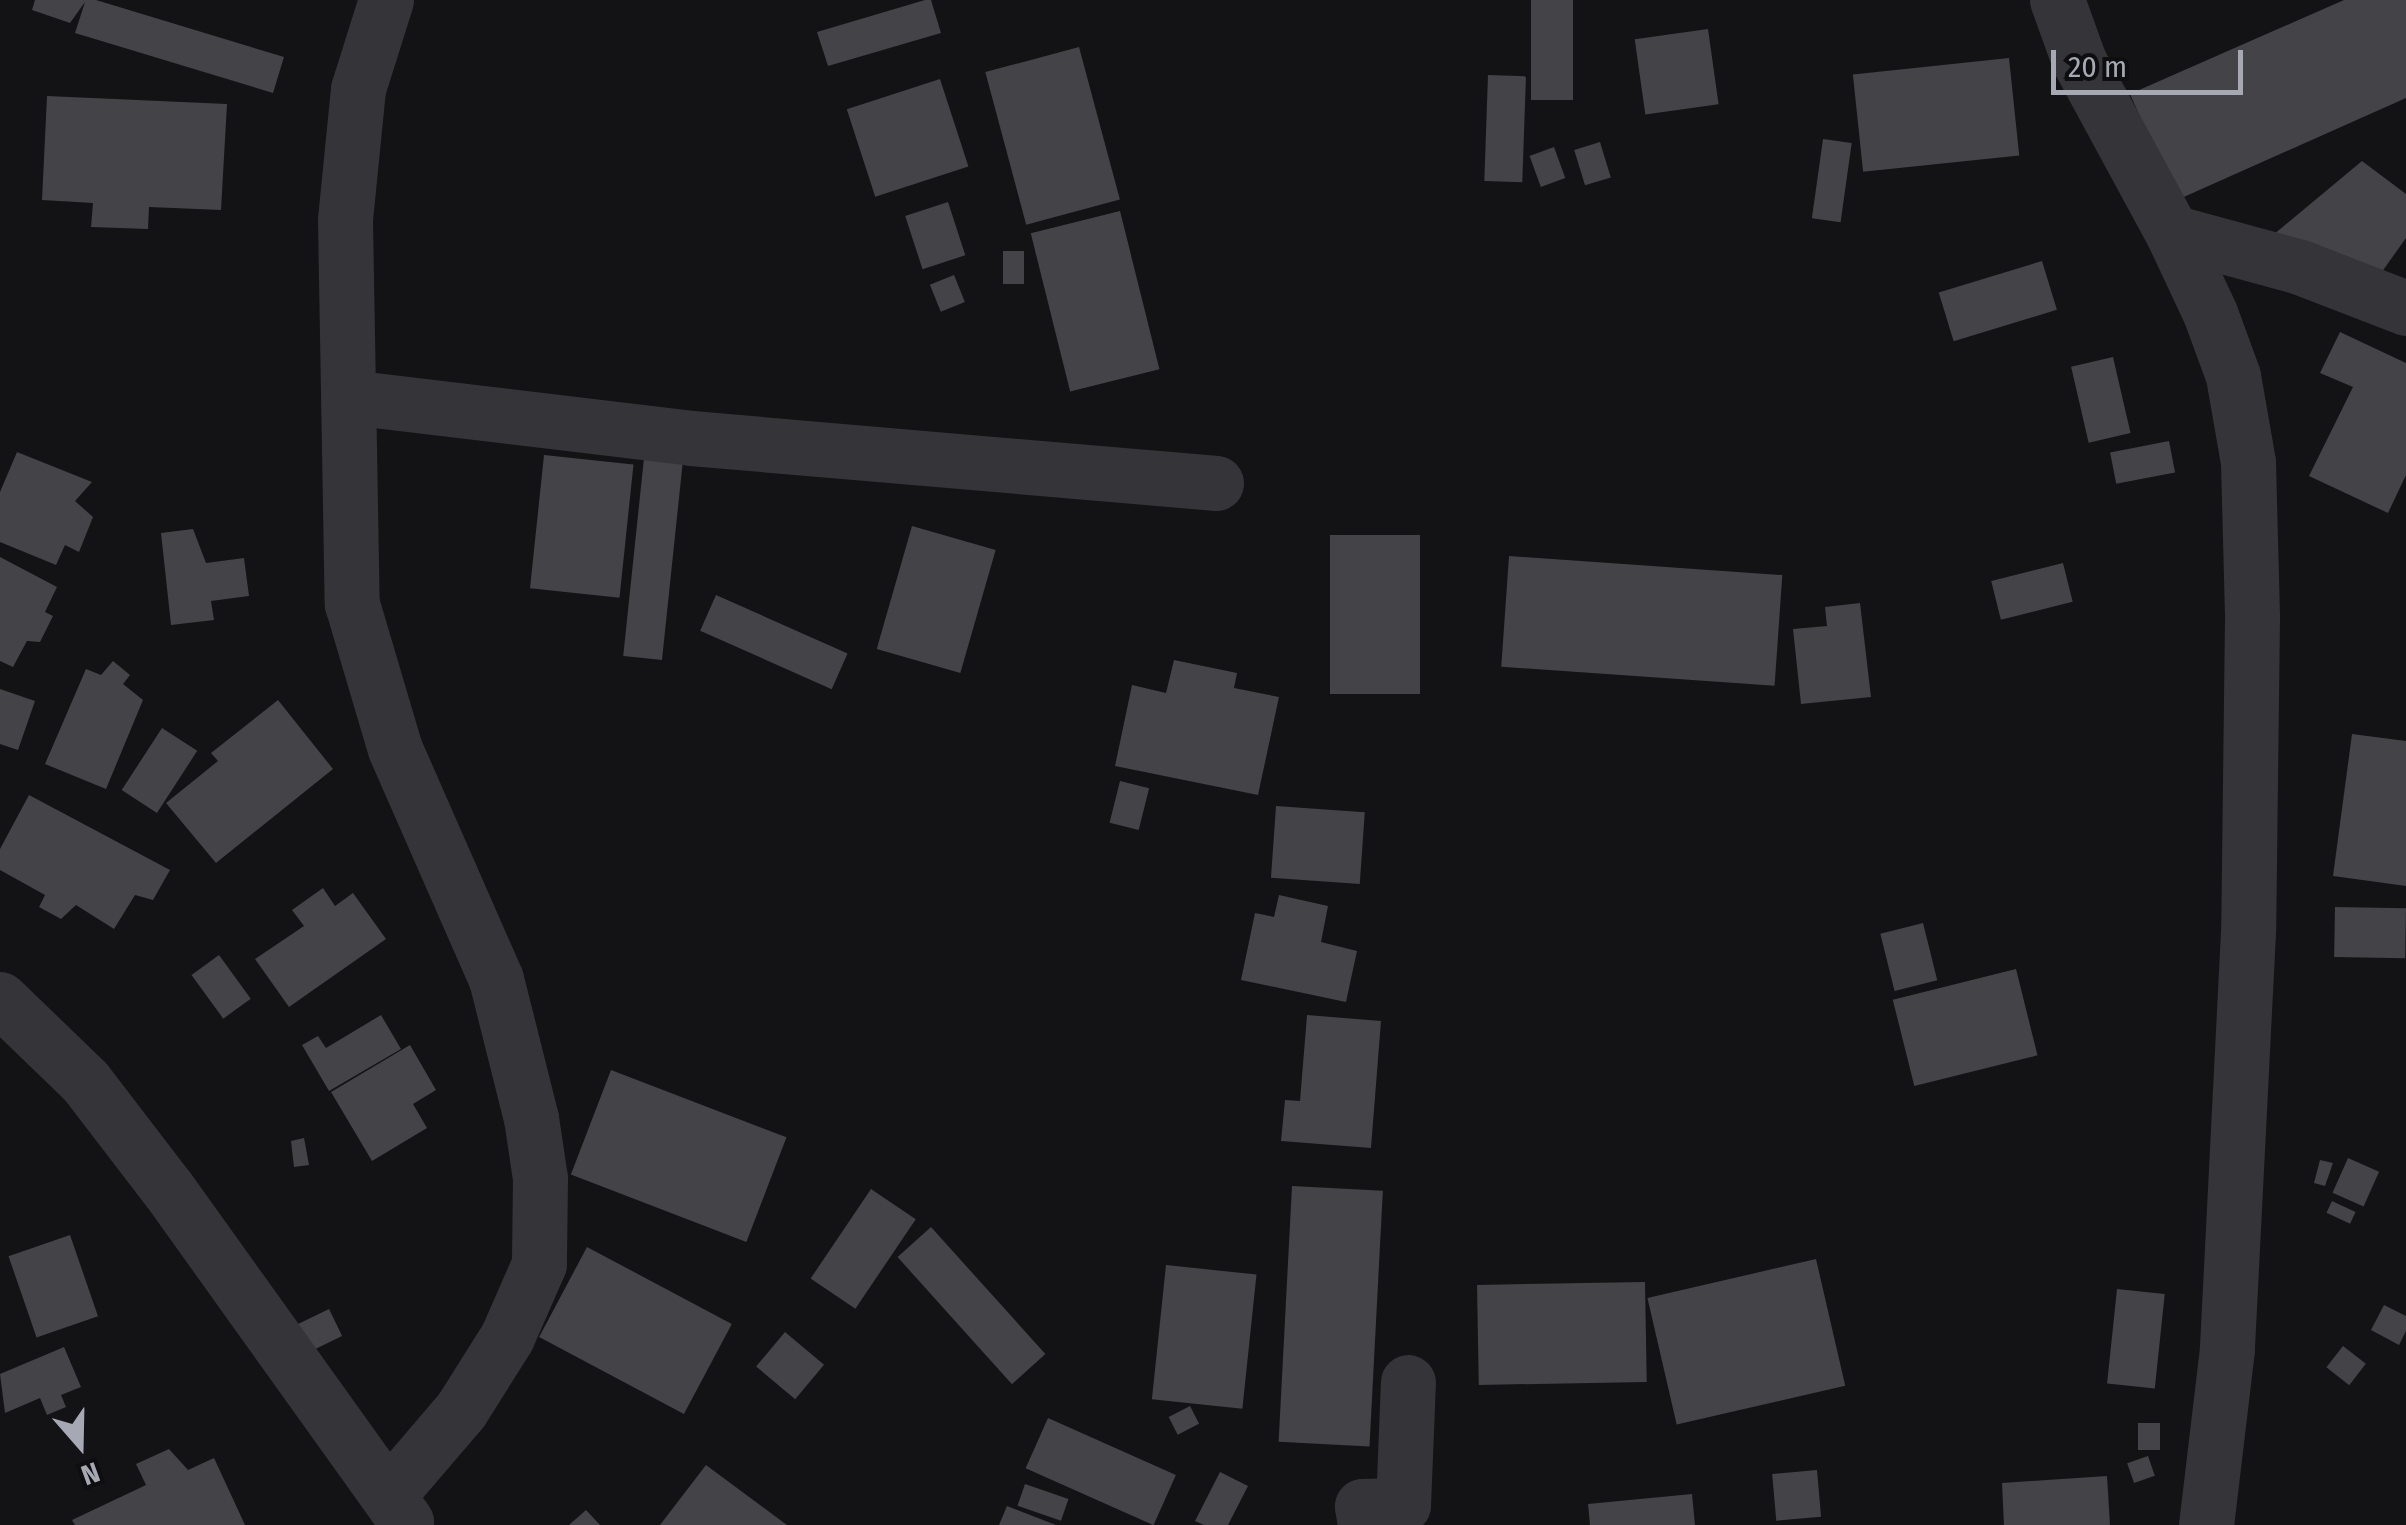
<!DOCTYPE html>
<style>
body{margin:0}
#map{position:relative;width:2406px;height:1525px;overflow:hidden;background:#131315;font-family:"Fira Sans Condensed",sans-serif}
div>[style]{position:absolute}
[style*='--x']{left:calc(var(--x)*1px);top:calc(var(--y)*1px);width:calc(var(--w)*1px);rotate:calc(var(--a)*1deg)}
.building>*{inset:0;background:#434348;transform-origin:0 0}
.minor>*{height:55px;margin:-27.5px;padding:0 27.5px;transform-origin:27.5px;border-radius:27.5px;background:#353539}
span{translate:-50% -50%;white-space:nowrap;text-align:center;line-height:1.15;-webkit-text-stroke:8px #0e0e10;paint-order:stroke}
.north{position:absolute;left:30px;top:1395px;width:100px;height:100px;-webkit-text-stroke:8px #0e0e10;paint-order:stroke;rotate:160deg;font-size:28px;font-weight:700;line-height:40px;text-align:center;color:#a6a9b4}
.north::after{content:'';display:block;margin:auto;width:35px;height:45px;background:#a6a9b4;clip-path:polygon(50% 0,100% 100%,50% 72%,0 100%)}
.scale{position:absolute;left:2051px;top:50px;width:192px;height:45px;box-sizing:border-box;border:5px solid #a6a9b4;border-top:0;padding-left:12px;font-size:30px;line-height:35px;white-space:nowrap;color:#a6a9b4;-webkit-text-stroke:8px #0e0e10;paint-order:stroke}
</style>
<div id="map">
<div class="building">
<div style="clip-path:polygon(35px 0,96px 0,284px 57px,273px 93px,75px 33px,85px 2px,70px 23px,32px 10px)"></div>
<div style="clip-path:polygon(925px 0,931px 0,941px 33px,828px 66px,817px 32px)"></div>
<div style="left:1531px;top:0;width:42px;height:100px"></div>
<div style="clip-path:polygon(2344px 0,2406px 0,2406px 98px,2177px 200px,2130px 94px)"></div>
<div style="left:1708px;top:29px;width:76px;height:74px;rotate:82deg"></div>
<div style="left:1079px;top:47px;width:158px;height:97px;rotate:75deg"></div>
<div style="left:2009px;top:58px;width:98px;height:157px;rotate:84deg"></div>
<div style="left:1488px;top:75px;width:38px;height:106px;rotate:2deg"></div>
<div style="left:940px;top:79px;width:92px;height:98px;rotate:72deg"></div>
<div style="clip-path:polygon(47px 96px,227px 104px,221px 210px,149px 207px,148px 229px,91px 227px,93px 203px,42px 200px)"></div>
<div style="left:1823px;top:139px;width:29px;height:80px;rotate:8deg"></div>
<div style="left:1600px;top:142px;width:37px;height:27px;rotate:73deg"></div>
<div style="left:1554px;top:147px;width:33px;height:26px;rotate:70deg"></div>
<div style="clip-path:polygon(2362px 161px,2406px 194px,2406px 238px,2379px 276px,2273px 235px)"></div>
<div style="left:948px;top:202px;width:56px;height:45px;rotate:72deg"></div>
<div style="left:1120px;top:211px;width:163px;height:92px;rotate:76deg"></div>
<div style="left:1003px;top:251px;width:21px;height:33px"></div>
<div style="left:2042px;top:261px;width:51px;height:108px;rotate:73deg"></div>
<div style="left:954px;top:275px;width:29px;height:26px;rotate:68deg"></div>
<div style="clip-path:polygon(2340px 332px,2406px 363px,2406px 475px,2388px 513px,2309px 476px,2353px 387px,2320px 373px)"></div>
<div style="left:2113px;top:357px;width:78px;height:43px;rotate:77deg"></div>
<div style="left:2169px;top:441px;width:32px;height:60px;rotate:79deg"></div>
<div style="clip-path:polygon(17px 452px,92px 482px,75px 501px,93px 517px,79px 552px,65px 545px,56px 565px,0 542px,0 492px)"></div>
<div style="left:544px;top:455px;width:90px;height:134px;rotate:6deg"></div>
<div style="left:644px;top:458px;width:39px;height:199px;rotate:6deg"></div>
<div style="left:912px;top:526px;width:87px;height:128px;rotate:16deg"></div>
<div style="clip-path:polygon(193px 529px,206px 563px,244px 558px,249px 596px,211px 601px,214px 620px,171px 625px,161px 533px)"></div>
<div style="left:1420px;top:535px;width:159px;height:90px;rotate:90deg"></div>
<div style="left:1509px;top:556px;width:274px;height:111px;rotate:4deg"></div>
<div style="clip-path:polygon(0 557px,57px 587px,45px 612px,53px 616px,40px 642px,27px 641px,13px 667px,0 661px)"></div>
<div style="left:2063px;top:563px;width:40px;height:74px;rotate:76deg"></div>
<div style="left:716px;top:595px;width:144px;height:39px;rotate:24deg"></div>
<div style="clip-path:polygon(1860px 603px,1871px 697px,1801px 704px,1793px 629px,1827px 626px,1825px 607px)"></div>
<div style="clip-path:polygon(1174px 660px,1237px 673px,1234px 688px,1279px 697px,1258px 795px,1115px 766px,1132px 685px,1166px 693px)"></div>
<div style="clip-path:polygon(113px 661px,130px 675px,123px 684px,143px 700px,106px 789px,45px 764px,86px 669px,101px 675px)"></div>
<div style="clip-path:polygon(0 689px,35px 701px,18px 750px,0 744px)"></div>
<div style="clip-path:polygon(278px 700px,333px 769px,216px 863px,166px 803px,218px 761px,211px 753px)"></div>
<div style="left:162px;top:728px;width:42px;height:74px;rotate:33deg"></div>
<div style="clip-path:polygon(2352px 734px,2406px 741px,2406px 886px,2333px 876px)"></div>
<div style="left:1120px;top:781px;width:30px;height:43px;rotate:14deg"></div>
<div style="clip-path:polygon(29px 795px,170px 870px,153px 900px,135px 895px,114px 929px,76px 905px,61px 919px,39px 907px,45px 895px,0 870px,0 849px)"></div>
<div style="left:1276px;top:806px;width:89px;height:72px;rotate:4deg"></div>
<div style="clip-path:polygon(323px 888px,335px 906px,353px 893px,386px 939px,289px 1007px,255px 959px,304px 926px,292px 910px)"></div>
<div style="clip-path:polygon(1279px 895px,1328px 906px,1321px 942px,1357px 951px,1346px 1002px,1241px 980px,1255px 913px,1274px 917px)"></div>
<div style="left:2335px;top:907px;width:71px;height:50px;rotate:1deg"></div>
<div style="left:1923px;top:923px;width:59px;height:44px;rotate:76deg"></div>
<div style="left:219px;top:955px;width:54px;height:34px;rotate:54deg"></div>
<div style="left:2016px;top:969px;width:89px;height:127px;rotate:76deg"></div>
<div style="clip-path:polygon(381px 1015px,401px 1049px,329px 1091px,302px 1045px,318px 1036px,326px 1048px)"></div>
<div style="clip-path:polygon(1307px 1015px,1381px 1021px,1371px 1148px,1281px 1141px,1285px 1100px,1300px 1101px)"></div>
<div style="clip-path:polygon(410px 1045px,436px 1090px,413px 1104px,427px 1128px,372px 1161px,331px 1092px)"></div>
<div style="left:611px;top:1070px;width:188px;height:112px;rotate:21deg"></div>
<div style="clip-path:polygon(304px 1138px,309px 1165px,294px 1167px,291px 1141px)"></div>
<div style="left:2348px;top:1158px;width:34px;height:38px;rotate:24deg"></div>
<div style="clip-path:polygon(2320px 1160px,2333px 1163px,2325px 1186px,2314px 1183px)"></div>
<div style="left:1292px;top:1186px;width:91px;height:256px;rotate:3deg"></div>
<div style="left:871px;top:1189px;width:54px;height:108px;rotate:34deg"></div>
<div style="left:2332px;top:1201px;width:26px;height:13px;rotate:25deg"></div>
<div style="left:931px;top:1227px;width:171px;height:45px;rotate:48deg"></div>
<div style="left:70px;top:1235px;width:86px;height:65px;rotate:71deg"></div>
<div style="left:587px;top:1247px;width:164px;height:102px;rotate:28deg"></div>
<div style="left:1816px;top:1259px;width:130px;height:173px;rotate:77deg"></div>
<div style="left:1166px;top:1265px;width:91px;height:135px;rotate:6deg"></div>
<div style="left:1645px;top:1282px;width:100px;height:168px;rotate:89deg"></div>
<div style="left:2117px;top:1289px;width:48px;height:95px;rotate:6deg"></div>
<div style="clip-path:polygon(2384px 1305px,2406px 1316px,2406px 1331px,2399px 1345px,2371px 1330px)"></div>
<div style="left:329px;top:1309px;width:30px;height:43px;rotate:64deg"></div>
<div style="left:785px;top:1332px;width:51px;height:45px;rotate:40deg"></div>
<div style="left:2343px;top:1346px;width:29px;height:27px;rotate:38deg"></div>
<div style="clip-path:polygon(64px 1347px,81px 1387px,61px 1395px,66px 1407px,47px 1415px,40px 1398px,5px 1413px,0 1374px)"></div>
<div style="left:1190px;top:1406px;width:20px;height:24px;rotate:63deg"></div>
<div style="left:1048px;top:1418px;width:140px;height:55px;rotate:24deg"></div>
<div style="left:2138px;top:1423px;width:22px;height:27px"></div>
<div style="clip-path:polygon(169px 1449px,188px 1470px,214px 1458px,245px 1525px,75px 1525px,72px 1520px,146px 1485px,136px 1464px)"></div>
<div style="left:2148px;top:1456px;width:21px;height:22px;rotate:71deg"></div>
<div style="clip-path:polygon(706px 1465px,787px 1525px,660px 1525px)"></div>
<div style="left:1817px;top:1470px;width:47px;height:45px;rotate:85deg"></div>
<div style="clip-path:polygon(1220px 1472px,1248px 1486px,1228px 1525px,1204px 1525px,1195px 1521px)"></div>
<div style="clip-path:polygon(2107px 1476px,2110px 1525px,2004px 1525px,2002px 1483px)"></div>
<div style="left:1025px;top:1484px;width:46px;height:23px;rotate:19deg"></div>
<div style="clip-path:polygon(1692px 1494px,1695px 1525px,1590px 1525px,1588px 1504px)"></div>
<div style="clip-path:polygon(1007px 1506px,1056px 1525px,999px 1525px)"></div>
<div style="clip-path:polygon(586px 1510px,600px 1525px,569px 1525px)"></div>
</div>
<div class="minor">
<div style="--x:386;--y:0;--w:93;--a:107.5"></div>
<div style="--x:358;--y:89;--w:132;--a:95.7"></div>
<div style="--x:345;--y:220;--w:384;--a:89"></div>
<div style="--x:352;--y:604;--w:151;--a:73.5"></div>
<div style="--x:395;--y:749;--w:251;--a:66.3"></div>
<div style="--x:496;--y:979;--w:143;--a:75.9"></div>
<div style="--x:531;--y:1118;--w:61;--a:81.5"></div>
<div style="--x:540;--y:1178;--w:86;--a:90.7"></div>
<div style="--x:539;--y:1264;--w:80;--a:113.7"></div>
<div style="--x:507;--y:1337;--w:86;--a:122.2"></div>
<div style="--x:461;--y:1410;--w:111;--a:130.6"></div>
<div style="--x:2057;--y:0;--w:65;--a:70.2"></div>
<div style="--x:2079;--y:61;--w:195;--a:61.5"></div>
<div style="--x:2172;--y:232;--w:89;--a:64.9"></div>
<div style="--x:2210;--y:313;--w:67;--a:69.9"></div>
<div style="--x:2233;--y:376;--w:87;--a:80.1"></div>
<div style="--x:2248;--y:462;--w:155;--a:88.5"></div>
<div style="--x:2252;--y:617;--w:315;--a:90.7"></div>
<div style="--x:2248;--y:932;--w:418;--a:92.9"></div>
<div style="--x:2227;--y:1349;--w:177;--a:96.8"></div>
<div style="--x:2172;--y:232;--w:133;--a:15.3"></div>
<div style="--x:2300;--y:267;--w:114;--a:21.1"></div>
<div style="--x:349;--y:397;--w:344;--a:6.8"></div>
<div style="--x:691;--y:438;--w:527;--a:4.9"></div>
<div style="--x:0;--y:999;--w:118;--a:44"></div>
<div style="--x:85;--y:1081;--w:136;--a:52.5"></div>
<div style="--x:168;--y:1189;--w:409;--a:54.4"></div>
<div style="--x:1365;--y:1525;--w:19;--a:-99"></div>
<div style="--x:1362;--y:1506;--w:41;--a:-1.4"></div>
<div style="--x:1403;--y:1505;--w:123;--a:-87.7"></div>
</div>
<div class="north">N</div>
<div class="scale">20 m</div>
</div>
